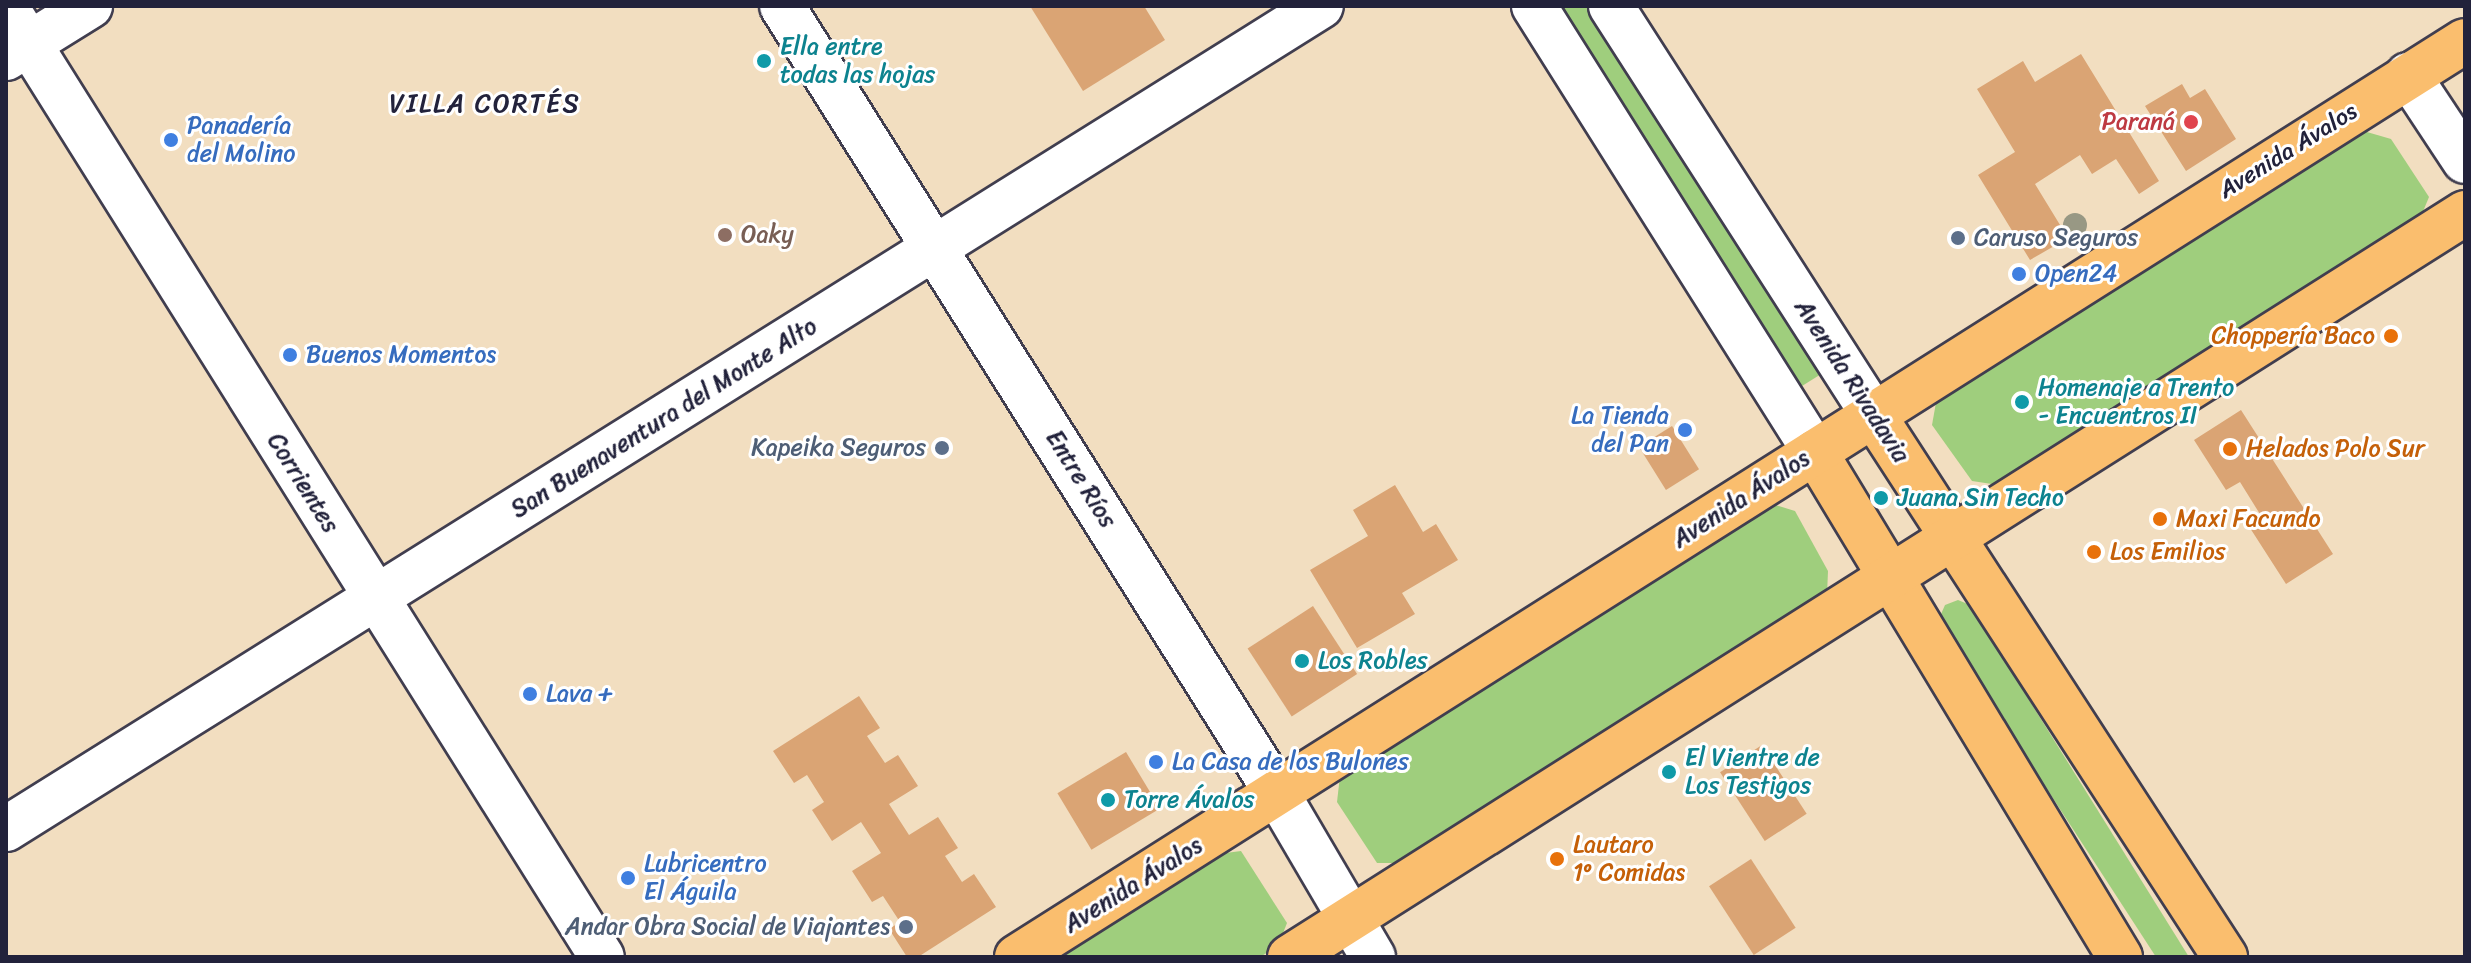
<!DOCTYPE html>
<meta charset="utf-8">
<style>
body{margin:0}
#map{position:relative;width:2471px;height:963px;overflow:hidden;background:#f2dec0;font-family:Sriracha,sans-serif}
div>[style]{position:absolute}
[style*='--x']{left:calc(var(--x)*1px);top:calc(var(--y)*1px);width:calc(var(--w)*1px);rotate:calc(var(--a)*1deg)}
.green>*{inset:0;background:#9fce7d}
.building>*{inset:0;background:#daa474;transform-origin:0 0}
.roads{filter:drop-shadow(2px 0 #413e4f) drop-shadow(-2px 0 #413e4f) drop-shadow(0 2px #413e4f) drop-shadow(0 -2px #413e4f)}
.minor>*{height:44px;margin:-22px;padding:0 22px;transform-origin:22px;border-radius:22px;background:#fff}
.major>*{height:44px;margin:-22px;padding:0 22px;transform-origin:22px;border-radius:22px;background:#fabe6e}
.trees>*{width:24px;height:24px;margin:-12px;border-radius:50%;background:#989884}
.dots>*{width:22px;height:22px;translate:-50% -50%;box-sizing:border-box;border:4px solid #fff;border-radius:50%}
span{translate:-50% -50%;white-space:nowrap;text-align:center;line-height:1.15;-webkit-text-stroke:6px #fff;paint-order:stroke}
.culture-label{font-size:24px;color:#0d838f}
.left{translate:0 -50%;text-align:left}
.health-label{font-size:24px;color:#be3a42}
.right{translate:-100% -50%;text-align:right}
.shop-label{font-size:24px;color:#366cbe}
.street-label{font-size:24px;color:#22223b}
.education-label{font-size:24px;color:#785e54}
.service-label{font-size:24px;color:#4e5e75}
.food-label{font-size:24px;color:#c56008}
.neighbourhood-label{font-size:26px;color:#22223b;letter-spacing:2px}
.frame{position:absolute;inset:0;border:8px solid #22223b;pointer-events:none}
</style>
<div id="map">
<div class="green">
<div style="clip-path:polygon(1555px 6px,1590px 6px,1826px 371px,1794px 391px)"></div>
<div style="clip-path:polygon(2360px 130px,2391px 139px,2429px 197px,2417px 226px,2005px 486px,1972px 481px,1932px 425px,1937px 397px)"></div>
<div style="clip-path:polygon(1769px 503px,1795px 511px,1828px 571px,1827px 595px,1411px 863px,1377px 863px,1337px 802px,1340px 776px)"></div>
<div style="clip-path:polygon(1958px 600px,1970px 605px,2189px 957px,2156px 957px,1938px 621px,1945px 605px)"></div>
<div style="clip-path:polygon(1241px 851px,1287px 923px,1278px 946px,1260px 957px,1051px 957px,1218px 854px)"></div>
</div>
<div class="building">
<div style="clip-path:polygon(1030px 6px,1144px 6px,1165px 40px,1083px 91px)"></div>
<div style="clip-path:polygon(2081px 54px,2159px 181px,2139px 194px,2116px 159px,2092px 174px,2080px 155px,2035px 184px,2068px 238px,2030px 260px,1978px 175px,2015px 152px,1977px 89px,2023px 61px,2035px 82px)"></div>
<div style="clip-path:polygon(2182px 84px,2190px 98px,2205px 89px,2236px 139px,2186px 171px,2145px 106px)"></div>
<div style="clip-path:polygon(2241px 410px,2333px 554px,2286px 584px,2250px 528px,2263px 519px,2240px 482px,2226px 490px,2194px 440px)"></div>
<div style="left:1672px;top:426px;width:51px;height:39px;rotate:58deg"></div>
<div style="clip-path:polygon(1395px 485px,1423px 532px,1436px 524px,1458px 560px,1402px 593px,1415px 614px,1357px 648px,1310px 570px,1368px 536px,1353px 510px)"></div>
<div style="left:1313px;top:606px;width:81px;height:78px;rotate:57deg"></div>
<div style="clip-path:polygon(859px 696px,880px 728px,867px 736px,885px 763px,898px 755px,918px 786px,889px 804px,909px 835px,938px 817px,958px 848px,945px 856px,962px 882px,974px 874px,996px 907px,918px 957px,907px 957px,889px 929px,900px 922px,883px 896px,872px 902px,852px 871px,881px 853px,861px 822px,832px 841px,812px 810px,824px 802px,807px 775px,794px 783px,773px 751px)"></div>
<div style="left:1762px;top:745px;width:82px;height:50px;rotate:57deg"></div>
<div style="left:1126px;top:752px;width:66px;height:80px;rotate:59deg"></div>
<div style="left:1751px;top:859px;width:82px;height:50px;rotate:57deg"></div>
</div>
<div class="roads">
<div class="minor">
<div style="--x:782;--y:6;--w:932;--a:57.84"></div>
<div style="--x:1278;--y:795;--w:188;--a:59.6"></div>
<div style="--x:1534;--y:6;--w:527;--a:57.79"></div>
<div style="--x:1611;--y:6;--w:487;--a:57.3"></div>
<div style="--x:6;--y:7;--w:1121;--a:57.9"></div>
<div style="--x:6;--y:58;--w:99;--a:-31.8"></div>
<div style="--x:2408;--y:75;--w:103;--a:56.5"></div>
<div style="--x:6;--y:829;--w:1551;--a:-32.04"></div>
</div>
<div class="major">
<div style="--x:1874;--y:416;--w:645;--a:57.02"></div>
<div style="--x:1815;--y:452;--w:590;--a:58.87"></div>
<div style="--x:1017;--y:957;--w:1713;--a:-32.32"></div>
<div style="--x:1290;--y:957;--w:1391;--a:-32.34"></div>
</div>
</div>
<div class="trees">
<div style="left:2075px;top:225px"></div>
</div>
<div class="dots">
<div style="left:764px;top:61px;background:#0f9aa8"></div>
<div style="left:2191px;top:122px;background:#e0444e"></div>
<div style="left:171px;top:140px;background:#3f7fe0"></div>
<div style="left:725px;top:235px;background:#8d6e63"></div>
<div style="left:1958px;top:238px;background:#5c6f8a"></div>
<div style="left:2019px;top:274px;background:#3f7fe0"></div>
<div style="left:2391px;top:336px;background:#e8710a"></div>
<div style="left:290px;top:355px;background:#3f7fe0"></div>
<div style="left:2022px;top:402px;background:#0f9aa8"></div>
<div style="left:1685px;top:430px;background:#3f7fe0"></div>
<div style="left:942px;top:448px;background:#5c6f8a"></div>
<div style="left:2230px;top:449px;background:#e8710a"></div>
<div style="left:1881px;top:498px;background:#0f9aa8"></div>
<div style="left:2160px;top:519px;background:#e8710a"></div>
<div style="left:2094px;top:552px;background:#e8710a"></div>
<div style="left:1302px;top:661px;background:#0f9aa8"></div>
<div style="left:530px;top:694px;background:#3f7fe0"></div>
<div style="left:1156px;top:762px;background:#3f7fe0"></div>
<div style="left:1669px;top:772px;background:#0f9aa8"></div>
<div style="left:1108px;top:800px;background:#0f9aa8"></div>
<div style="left:1557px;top:859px;background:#e8710a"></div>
<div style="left:628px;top:878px;background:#3f7fe0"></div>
<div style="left:906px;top:927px;background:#5c6f8a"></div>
</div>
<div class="culture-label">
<span class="left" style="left:780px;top:61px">Ella entre<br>todas las hojas</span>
<span class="left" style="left:2038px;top:402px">Homenaje a Trento<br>- Encuentros II</span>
<span class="left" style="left:1897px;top:498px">Juana Sin Techo</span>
<span class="left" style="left:1318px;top:661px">Los Robles</span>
<span class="left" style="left:1685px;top:772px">El Vientre de<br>Los Testigos</span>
<span class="left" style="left:1124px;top:800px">Torre Ávalos</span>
</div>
<div class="health-label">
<span class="right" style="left:2175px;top:122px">Paraná</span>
</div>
<div class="shop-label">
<span class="left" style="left:187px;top:140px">Panadería<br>del Molino</span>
<span class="left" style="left:2035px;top:274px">Open24</span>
<span class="left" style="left:306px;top:355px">Buenos Momentos</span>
<span class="right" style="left:1669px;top:430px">La Tienda<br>del Pan</span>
<span class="left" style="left:546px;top:694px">Lava +</span>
<span class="left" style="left:1172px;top:762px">La Casa de los Bulones</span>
<span class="left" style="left:644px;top:878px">Lubricentro<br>El Águila</span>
</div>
<div class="street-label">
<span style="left:2288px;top:151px;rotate:-32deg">Avenida Ávalos</span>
<span style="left:1852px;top:381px;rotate:57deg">Avenida Rivadavia</span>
<span style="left:664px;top:418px;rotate:-32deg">San Buenaventura del Monte Alto</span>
<span style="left:1081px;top:479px;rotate:58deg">Entre Ríos</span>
<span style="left:303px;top:483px;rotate:58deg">Corrientes</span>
<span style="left:1741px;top:499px;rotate:-33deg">Avenida Ávalos</span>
<span style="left:1133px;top:885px;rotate:-32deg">Avenida Ávalos</span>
</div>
<div class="education-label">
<span class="left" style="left:741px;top:235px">Oaky</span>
</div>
<div class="service-label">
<span class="left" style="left:1974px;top:238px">Caruso Seguros</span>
<span class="right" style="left:926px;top:448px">Kapeika Seguros</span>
<span class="right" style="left:890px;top:927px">Andar Obra Social de Viajantes</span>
</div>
<div class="food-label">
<span class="right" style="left:2375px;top:336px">Choppería Baco</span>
<span class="left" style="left:2246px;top:449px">Helados Polo Sur</span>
<span class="left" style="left:2176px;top:519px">Maxi Facundo</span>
<span class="left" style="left:2110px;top:552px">Los Emilios</span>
<span class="left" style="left:1573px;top:859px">Lautaro<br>1º Comidas</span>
</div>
<div class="neighbourhood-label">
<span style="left:485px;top:104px">VILLA CORTÉS</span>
</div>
<div class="frame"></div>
</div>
